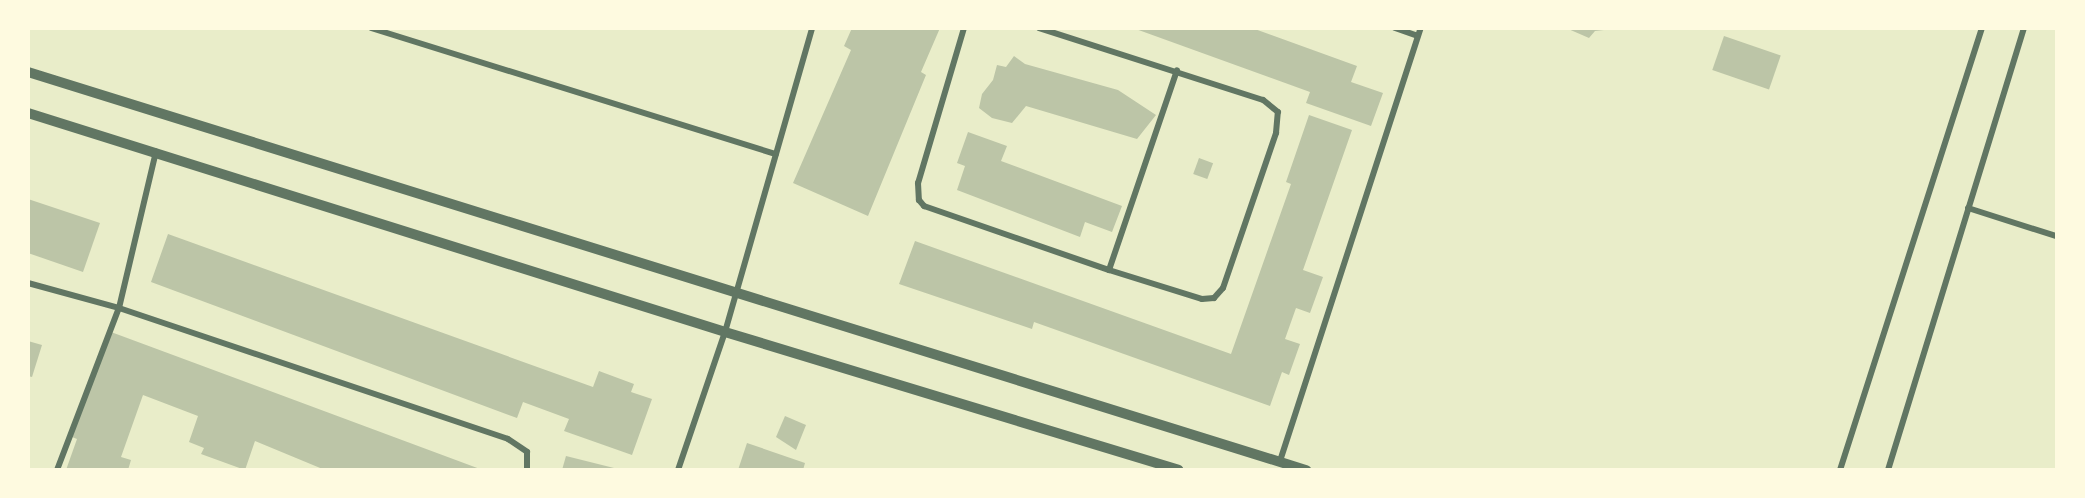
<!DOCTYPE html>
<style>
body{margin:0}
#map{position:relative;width:2085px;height:498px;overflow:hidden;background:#e9edc9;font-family:"Titillium Web",sans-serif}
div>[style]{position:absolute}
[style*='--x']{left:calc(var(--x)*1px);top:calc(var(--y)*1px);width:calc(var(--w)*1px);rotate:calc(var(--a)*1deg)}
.building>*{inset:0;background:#bcc5a7;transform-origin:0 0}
.minor>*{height:6px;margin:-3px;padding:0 3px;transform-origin:3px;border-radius:3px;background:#617663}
.tertiary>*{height:10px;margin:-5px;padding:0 5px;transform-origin:5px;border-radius:5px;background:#617663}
span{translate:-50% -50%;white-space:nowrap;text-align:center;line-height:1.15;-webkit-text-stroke:4.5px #fefae0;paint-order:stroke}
.frame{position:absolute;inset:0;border:30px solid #fefae0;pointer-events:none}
</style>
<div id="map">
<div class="building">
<div style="clip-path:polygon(852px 28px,940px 28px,921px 72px,926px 75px,868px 216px,793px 183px,851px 50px,844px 46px)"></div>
<div style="clip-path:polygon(1133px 28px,1252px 28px,1357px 66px,1351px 82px,1383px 93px,1371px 126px,1306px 103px,1310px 92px)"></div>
<div style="clip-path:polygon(1566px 28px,1604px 28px,1604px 30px,1595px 31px,1589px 38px)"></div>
<div style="left:1724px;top:36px;width:60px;height:36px;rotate:19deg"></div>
<div style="clip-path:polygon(1014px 56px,1025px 64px,1118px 90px,1156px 115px,1137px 139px,1026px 106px,1012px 123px,992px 118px,979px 108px,982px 94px,993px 80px,997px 65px,1006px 67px)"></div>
<div style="clip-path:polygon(1309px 115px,1352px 130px,1303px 270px,1323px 277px,1310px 313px,1296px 308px,1285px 339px,1300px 344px,1289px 375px,1282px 372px,1270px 406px,1034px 322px,1032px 329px,899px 284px,915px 241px,1231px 354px,1291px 184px,1286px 182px)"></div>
<div style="clip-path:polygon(968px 132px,1007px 146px,1001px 161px,1122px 206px,1112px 232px,1085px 222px,1080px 237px,957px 190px,965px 166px,957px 163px)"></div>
<div style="left:1199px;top:158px;width:15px;height:17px;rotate:20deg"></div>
<div style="clip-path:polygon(28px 199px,100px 223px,83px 272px,28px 253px)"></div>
<div style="clip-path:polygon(168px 234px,593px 387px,599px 371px,634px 384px,631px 392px,652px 399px,632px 455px,564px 431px,569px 419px,523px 402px,517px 418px,151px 282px)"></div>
<div style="clip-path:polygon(111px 332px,480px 469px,325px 470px,255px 441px,245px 470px,201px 454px,204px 448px,189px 442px,198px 416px,143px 395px,121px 457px,131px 460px,128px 470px,66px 470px,77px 439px,72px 437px)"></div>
<div style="clip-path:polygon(28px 341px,42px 345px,32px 377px,28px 376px)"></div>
<div style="clip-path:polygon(785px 416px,806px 425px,796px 450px,776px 437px)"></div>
<div style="clip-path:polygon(747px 443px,805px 463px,803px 470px,738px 470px)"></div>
<div style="clip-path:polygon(566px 456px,618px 469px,618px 470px,562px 470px)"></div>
</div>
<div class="minor">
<div style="--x:371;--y:28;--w:424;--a:17.3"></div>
<div style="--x:964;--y:28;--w:162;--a:106.5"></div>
<div style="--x:918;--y:183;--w:17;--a:87"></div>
<div style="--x:919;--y:200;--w:8;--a:50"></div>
<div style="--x:924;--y:206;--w:196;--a:19.1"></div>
<div style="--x:1109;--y:270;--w:97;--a:17.3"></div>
<div style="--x:1202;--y:299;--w:12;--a:-5"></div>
<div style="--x:1214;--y:298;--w:13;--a:-48"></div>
<div style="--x:1223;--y:288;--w:164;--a:-71.1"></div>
<div style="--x:1276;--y:133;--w:21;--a:-85"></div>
<div style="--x:1278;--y:112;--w:19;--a:-141"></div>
<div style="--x:1263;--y:100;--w:235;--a:-162.2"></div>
<div style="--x:1395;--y:28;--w:24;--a:19"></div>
<div style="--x:1968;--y:208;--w:92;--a:17.7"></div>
<div style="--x:1109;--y:270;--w:211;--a:-71.2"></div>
<div style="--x:28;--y:283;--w:94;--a:15.4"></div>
<div style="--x:119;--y:308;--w:410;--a:18.6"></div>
<div style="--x:508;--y:439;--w:23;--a:34"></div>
<div style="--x:527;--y:452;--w:18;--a:90"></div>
<div style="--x:1280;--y:461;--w:455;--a:-72"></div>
<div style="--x:57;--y:470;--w:173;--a:-69.1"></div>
<div style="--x:119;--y:308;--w:161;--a:-76.7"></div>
<div style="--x:678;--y:470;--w:146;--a:-71.2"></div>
<div style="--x:725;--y:332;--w:316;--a:-74"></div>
<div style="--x:1840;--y:470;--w:464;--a:-72.2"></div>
<div style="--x:1888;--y:470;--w:462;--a:-72.9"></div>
</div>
<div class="tertiary">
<div style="--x:28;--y:72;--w:1339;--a:17.3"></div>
<div style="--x:28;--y:113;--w:731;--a:17.44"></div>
<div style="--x:725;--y:332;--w:474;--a:16.9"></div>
</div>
<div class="frame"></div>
</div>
